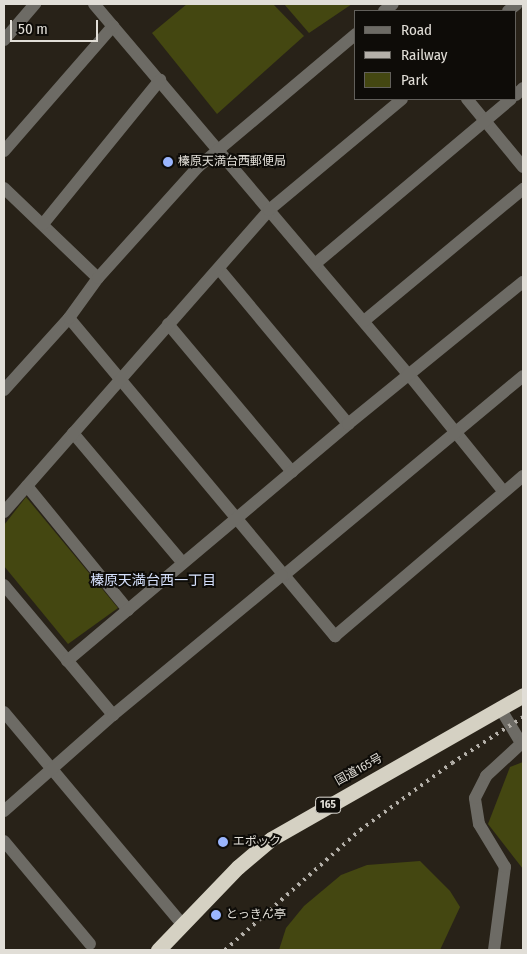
<!DOCTYPE html>
<meta charset="utf-8">
<style>
body{margin:0}
#map{position:relative;width:527px;height:954px;overflow:hidden;background:#282218;font-family:"Fira Sans Condensed","Noto Sans JP",sans-serif}
div>[style]{position:absolute}
[style*='--x']{left:calc(var(--x)*1px);top:calc(var(--y)*1px);width:calc(var(--w)*1px);rotate:calc(var(--a)*1deg)}
.green>*{inset:0;background:#444711}
.minor>*{height:12px;margin:-6px;padding:0 6px;transform-origin:6px;border-radius:6px;background:#6d6b65}
.highway>*{height:15px;margin:-7.5px;padding:0 7.5px;transform-origin:7.5px;border-radius:7.5px;background:#d5d1c3}
.rail>*{height:4px;margin-top:-2px;transform-origin:0;background:repeating-linear-gradient(90deg,#b4b0a9 0 2.5px,transparent 0 7.5px)}
.dots>*{width:14px;height:14px;translate:-50% -50%;box-sizing:border-box;border:2px solid #0e0c08;border-radius:50%}
span{translate:-50% -50%;white-space:nowrap;text-align:center;line-height:1.15;-webkit-text-stroke:4px #0e0c08;paint-order:stroke}
.shield-label span{padding:1px 4px;background:#0e0c08;border:1px solid;border-radius:4px;-webkit-text-stroke-width:0}
.shield-label{font-size:11px;color:#e1ded7;font-weight:700}
.poi-label{font-size:12px;color:#e1ded7}
.left{translate:0 -50%;text-align:left}
.street-label{font-size:12px;color:#e1ded7}
.neighbourhood-label{font-size:14px;color:#d5e0fc}
.frame{position:absolute;inset:0;border:5px solid #e1ded7;pointer-events:none}
.legend{position:absolute;left:354px;top:10px;width:162px;height:90px;box-sizing:border-box;background:#0e0c08;border:1px solid #62605b;margin:0;padding:6px 9px;list-style:none;font-size:15px;color:#e1ded7}
.legend li{display:flex;align-items:center;gap:10px;height:25px}
.legend b{width:25px;border:1px solid #62605b}
.scale{position:absolute;left:10px;top:20px;width:88px;height:22px;box-sizing:border-box;border:2px solid #e1ded7;border-top:0;padding-left:6px;font-size:15px;line-height:18px;white-space:nowrap;color:#e1ded7;-webkit-text-stroke:4px #0e0c08;paint-order:stroke}
</style>
<div id="map">
<div class="green">
<div style="clip-path:polygon(187px 4px,273px 4px,304px 36px,217px 114px,152px 33px)"></div>
<div style="clip-path:polygon(284px 4px,352px 4px,309px 33px)"></div>
<div style="clip-path:polygon(26px 497px,118px 608px,68px 644px,4px 566px,4px 525px)"></div>
<div style="clip-path:polygon(523px 762px,523px 869px,488px 824px,510px 767px)"></div>
<div style="clip-path:polygon(420px 861px,450px 891px,460px 907px,440px 950px,279px 950px,286px 928px,304px 906px,341px 875px,367px 865px)"></div>
</div>
<div class="minor">
<div style="--x:94;--y:4;--w:488;--a:49.7"></div>
<div style="--x:410;--y:376;--w:149;--a:51"></div>
<div style="--x:384;--y:11;--w:11;--a:-38"></div>
<div style="--x:508;--y:11;--w:11;--a:-38"></div>
<div style="--x:4;--y:40;--w:48;--a:-49.3"></div>
<div style="--x:516;--y:95;--w:10;--a:-45"></div>
<div style="--x:467;--y:99;--w:88;--a:50.5"></div>
<div style="--x:4;--y:151;--w:166;--a:-48.9"></div>
<div style="--x:4;--y:188;--w:130;--a:43.8"></div>
<div style="--x:43;--y:224;--w:186;--a:-50.9"></div>
<div style="--x:315;--y:264;--w:256;--a:-40.1"></div>
<div style="--x:219;--y:269;--w:202;--a:50.2"></div>
<div style="--x:69;--y:318;--w:415;--a:50.1"></div>
<div style="--x:335;--y:636;--w:247;--a:-40.4"></div>
<div style="--x:364;--y:321;--w:207;--a:-39.7"></div>
<div style="--x:168;--y:324;--w:193;--a:50"></div>
<div style="--x:4;--y:390;--w:97;--a:-47.9"></div>
<div style="--x:69;--y:318;--w:49;--a:-54.1"></div>
<div style="--x:98;--y:278;--w:149;--a:-48"></div>
<div style="--x:198;--y:167;--w:207;--a:-40.1"></div>
<div style="--x:73;--y:433;--w:170;--a:49.8"></div>
<div style="--x:27;--y:486;--w:160;--a:50.8"></div>
<div style="--x:4;--y:512;--w:402;--a:-48.7"></div>
<div style="--x:269;--y:210;--w:173;--a:-39.8"></div>
<div style="--x:283;--y:576;--w:312;--a:-39.8"></div>
<div style="--x:4;--y:585;--w:170;--a:50"></div>
<div style="--x:67;--y:661;--w:368;--a:-40.1"></div>
<div style="--x:348;--y:424;--w:225;--a:-39.1"></div>
<div style="--x:500;--y:708;--w:41;--a:59"></div>
<div style="--x:4;--y:712;--w:277;--a:50"></div>
<div style="--x:4;--y:811;--w:145;--a:-41.4"></div>
<div style="--x:113;--y:715;--w:219;--a:-39.6"></div>
<div style="--x:4;--y:841;--w:134;--a:50.1"></div>
<div style="--x:494;--y:950;--w:84;--a:-82.5"></div>
<div style="--x:505;--y:867;--w:50;--a:-121.2"></div>
<div style="--x:479;--y:824;--w:26;--a:-99"></div>
<div style="--x:475;--y:798;--w:25;--a:-63"></div>
<div style="--x:486;--y:776;--w:50;--a:-42.6"></div>
</div>
<div class="highway">
<div style="--x:158;--y:950;--w:115;--a:-46.1"></div>
<div style="--x:238;--y:867;--w:43;--a:-40.3"></div>
<div style="--x:271;--y:839;--w:290;--a:-29.7"></div>
</div>
<div class="rail">
<div style="--x:225;--y:950;--w:181;--a:-41.6"></div>
<div style="--x:360;--y:830;--w:114;--a:-36.1"></div>
<div style="--x:452;--y:763;--w:85;--a:-32.9"></div>
</div>
<div class="dots">
<div style="left:168px;top:162px;background:#9ab5fd"></div>
<div style="left:223px;top:842px;background:#9ab5fd"></div>
<div style="left:216px;top:915px;background:#9ab5fd"></div>
</div>
<div class="shield-label">
<span style="left:328px;top:805px">165</span>
</div>
<div class="poi-label">
<span class="left" style="left:178px;top:162px">榛原天満台西郵便局</span>
<span class="left" style="left:233px;top:842px">エポック</span>
<span class="left" style="left:226px;top:915px">とっきん亭</span>
</div>
<div class="street-label">
<span style="left:359px;top:770px;rotate:-29deg">国道165号</span>
</div>
<div class="neighbourhood-label">
<span style="left:153px;top:581px">榛原天満台西一丁目</span>
</div>
<div class="frame"></div>
<ul class="legend">
<li><b style="height:6px;background:#6d6b65"></b>Road</li>
<li><b style="height:6px;background:#b4b0a9"></b>Railway</li>
<li><b style="height:14px;background:#444711"></b>Park</li>
</ul>
<div class="scale">50 m</div>
</div>
